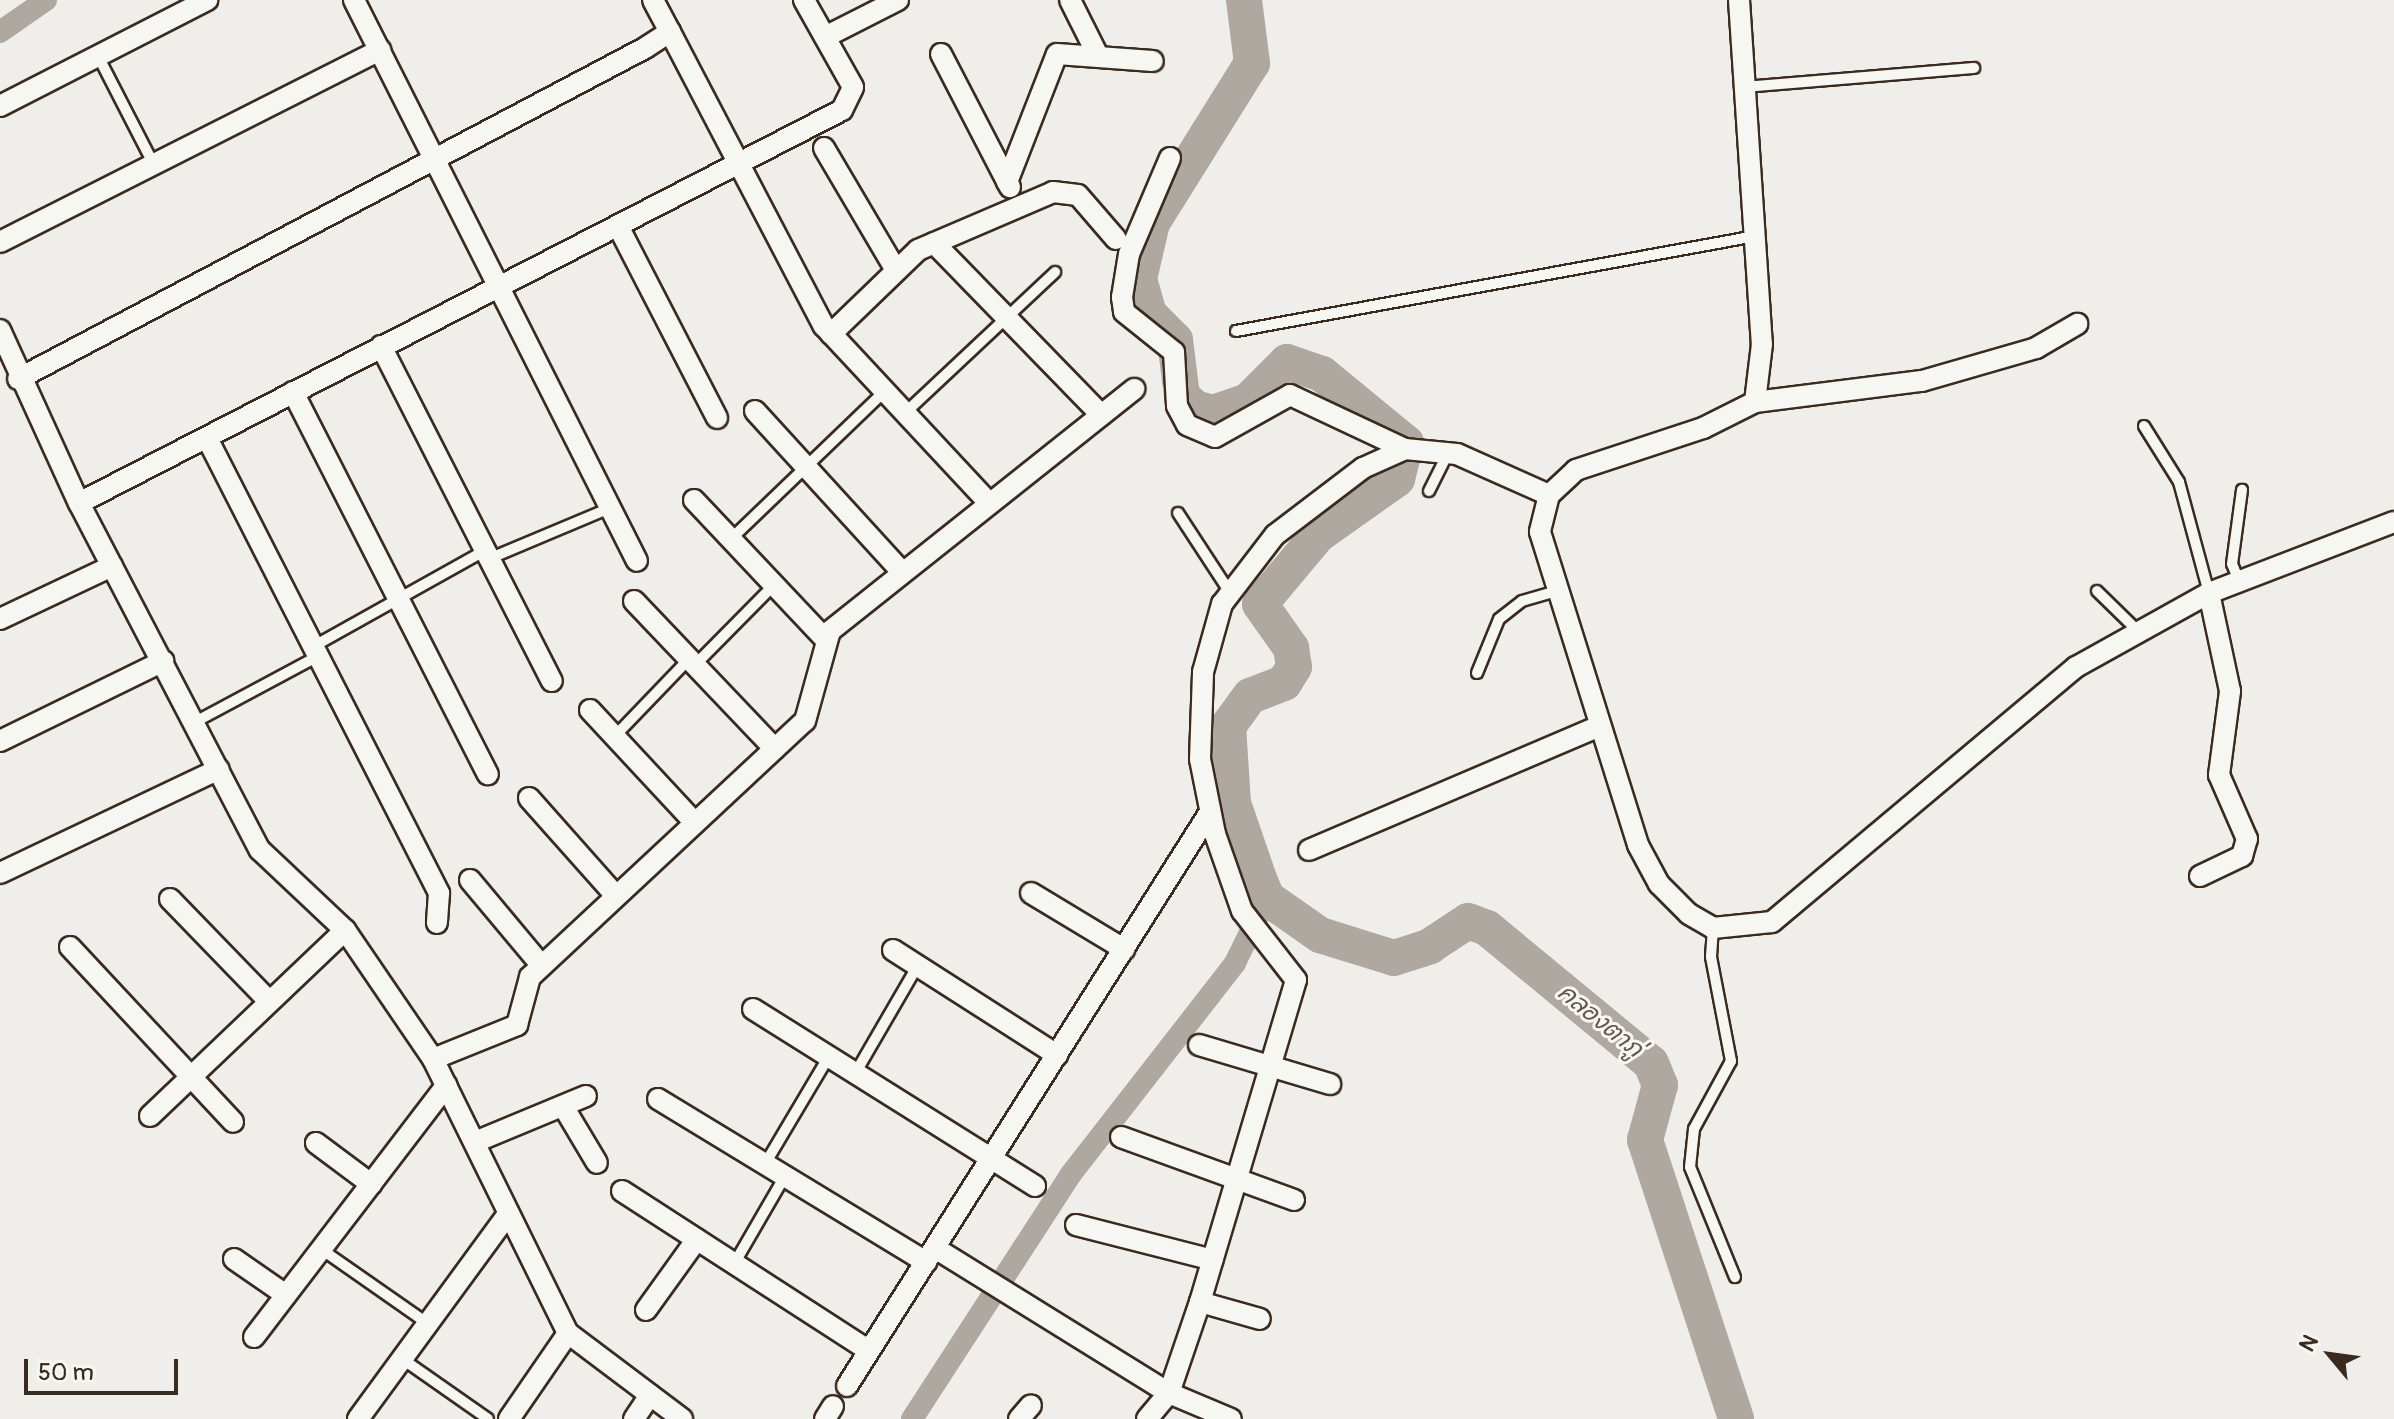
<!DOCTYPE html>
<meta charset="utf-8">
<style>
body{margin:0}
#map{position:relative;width:2394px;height:1419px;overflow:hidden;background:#efeeea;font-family:Pangolin,"Playpen Sans Thai",sans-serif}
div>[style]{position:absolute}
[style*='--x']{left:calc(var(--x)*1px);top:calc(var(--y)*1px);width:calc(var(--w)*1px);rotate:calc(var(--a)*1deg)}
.canal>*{height:22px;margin:-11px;padding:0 11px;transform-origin:11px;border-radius:11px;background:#afa8a1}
.river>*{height:36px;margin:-18px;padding:0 18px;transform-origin:18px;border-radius:18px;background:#afa8a1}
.roads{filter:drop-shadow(2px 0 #3b2a1e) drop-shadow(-2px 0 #3b2a1e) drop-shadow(0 2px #3b2a1e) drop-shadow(0 -2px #3b2a1e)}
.lane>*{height:10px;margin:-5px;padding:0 5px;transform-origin:5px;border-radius:5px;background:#f6f6f2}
.street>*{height:20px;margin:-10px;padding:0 10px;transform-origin:10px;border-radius:10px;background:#f6f6f2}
span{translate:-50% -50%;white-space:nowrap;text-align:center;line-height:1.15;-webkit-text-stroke:6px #f6f6f2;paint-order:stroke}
.water-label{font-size:24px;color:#64564c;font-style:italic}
.north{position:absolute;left:2290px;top:1315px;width:80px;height:80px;-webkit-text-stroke:6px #f6f6f2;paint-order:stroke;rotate:299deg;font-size:22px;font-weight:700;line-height:32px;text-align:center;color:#3b2a1e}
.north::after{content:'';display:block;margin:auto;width:28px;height:36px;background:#3b2a1e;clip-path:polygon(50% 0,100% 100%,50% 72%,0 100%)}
.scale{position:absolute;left:24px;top:1359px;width:154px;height:36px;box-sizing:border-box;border:4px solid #3b2a1e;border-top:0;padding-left:10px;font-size:24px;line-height:28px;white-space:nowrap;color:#3b2a1e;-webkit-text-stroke:6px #f6f6f2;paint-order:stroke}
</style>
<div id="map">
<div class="canal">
<div style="--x:0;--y:32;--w:56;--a:-34.8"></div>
<div style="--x:912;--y:1419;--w:292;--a:-57"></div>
<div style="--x:1071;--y:1174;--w:267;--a:-52.1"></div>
<div style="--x:1235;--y:963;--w:72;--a:-63.8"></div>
</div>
<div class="river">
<div style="--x:1244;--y:0;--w:64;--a:82.8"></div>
<div style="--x:1252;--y:63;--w:189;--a:122"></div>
<div style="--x:1152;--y:223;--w:57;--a:103.1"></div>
<div style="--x:1139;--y:279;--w:36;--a:74"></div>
<div style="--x:1149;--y:314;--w:37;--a:45"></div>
<div style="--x:1175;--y:340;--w:56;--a:82.9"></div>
<div style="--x:1182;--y:396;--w:18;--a:43"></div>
<div style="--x:1195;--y:408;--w:19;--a:16"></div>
<div style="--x:1213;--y:413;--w:37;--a:-19"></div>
<div style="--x:1248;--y:401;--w:55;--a:-45"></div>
<div style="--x:1287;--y:362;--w:37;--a:19"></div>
<div style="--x:1322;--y:374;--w:109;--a:39.4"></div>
<div style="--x:1406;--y:443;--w:37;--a:104"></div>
<div style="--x:1397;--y:479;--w:97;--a:144.7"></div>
<div style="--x:1318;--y:535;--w:90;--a:130"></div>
<div style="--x:1260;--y:604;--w:54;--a:54.8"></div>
<div style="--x:1291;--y:648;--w:19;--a:81"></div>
<div style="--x:1294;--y:667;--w:19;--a:122"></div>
<div style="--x:1284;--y:683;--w:36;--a:159"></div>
<div style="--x:1250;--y:696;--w:37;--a:126"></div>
<div style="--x:1228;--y:726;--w:77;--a:86.3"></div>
<div style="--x:1233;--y:803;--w:80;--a:71.1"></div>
<div style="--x:1259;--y:879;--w:21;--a:67"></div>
<div style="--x:1267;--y:898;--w:65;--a:34.9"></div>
<div style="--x:1320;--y:935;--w:77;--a:17.3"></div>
<div style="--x:1394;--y:958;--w:38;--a:-18"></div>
<div style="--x:1430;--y:946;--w:45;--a:-33.3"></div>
<div style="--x:1468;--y:921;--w:20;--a:20"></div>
<div style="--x:1487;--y:928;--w:212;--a:39.5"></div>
<div style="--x:1651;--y:1063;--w:24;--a:68"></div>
<div style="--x:1660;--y:1085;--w:57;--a:105.3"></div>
<div style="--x:1645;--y:1140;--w:293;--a:71.9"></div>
</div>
<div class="roads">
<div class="lane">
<div style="--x:98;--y:56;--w:123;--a:62.8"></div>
<div style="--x:1743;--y:87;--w:232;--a:-4.7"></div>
<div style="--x:1236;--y:331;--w:523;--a:-10.36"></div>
<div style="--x:905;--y:413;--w:206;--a:-43.2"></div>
<div style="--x:2144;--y:426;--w:66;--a:58"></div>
<div style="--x:2179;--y:482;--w:115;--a:74.9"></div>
<div style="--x:1429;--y:491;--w:45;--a:-63.4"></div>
<div style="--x:1178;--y:513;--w:93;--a:56.8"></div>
<div style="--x:731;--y:539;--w:212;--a:-43.9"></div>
<div style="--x:491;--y:558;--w:124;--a:-22.8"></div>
<div style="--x:2239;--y:581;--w:18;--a:-112"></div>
<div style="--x:2232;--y:564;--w:75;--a:-82.3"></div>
<div style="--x:2097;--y:591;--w:54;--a:44.3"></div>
<div style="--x:316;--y:645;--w:195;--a:-29.2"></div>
<div style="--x:695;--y:665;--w:112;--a:-45.4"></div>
<div style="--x:1477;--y:673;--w:58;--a:-67.8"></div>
<div style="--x:1499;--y:619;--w:29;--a:-38"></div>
<div style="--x:1522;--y:601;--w:37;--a:-16"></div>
<div style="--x:195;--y:722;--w:142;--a:-28.2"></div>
<div style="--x:614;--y:737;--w:108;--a:-46.1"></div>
<div style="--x:1713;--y:928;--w:29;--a:94"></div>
<div style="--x:1711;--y:957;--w:106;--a:79.1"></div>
<div style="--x:1731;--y:1061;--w:77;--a:118.6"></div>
<div style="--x:1694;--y:1129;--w:38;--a:96"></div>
<div style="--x:1690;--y:1167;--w:119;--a:67.8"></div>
<div style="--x:856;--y:1072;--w:124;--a:-59.9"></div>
<div style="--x:765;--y:1164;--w:126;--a:-59.3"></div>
<div style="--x:321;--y:1249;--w:129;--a:34.9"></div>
<div style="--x:734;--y:1264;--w:102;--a:-59.9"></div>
<div style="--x:401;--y:1358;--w:106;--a:35"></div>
</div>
<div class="street">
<div style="--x:354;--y:0;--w:628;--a:63.23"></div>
<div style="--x:1070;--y:0;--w:60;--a:63.4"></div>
<div style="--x:1739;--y:0;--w:345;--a:86.2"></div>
<div style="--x:1762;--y:344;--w:58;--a:96.9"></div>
<div style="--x:1755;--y:402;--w:58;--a:153.4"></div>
<div style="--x:1703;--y:428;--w:134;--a:161.7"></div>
<div style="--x:1576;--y:470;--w:37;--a:137"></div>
<div style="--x:1549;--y:495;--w:38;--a:104"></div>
<div style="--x:1540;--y:532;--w:328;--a:72.6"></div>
<div style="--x:1638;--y:845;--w:44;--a:61.7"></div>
<div style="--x:1659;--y:884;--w:42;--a:45"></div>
<div style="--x:1689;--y:914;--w:28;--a:30"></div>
<div style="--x:1713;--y:928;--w:59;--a:-5.8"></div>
<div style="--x:1772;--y:922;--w:397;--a:-40"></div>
<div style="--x:2076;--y:667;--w:152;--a:-29.1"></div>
<div style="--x:2209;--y:593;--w:198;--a:-21"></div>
<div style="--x:670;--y:32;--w:332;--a:62.4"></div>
<div style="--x:824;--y:326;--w:242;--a:47"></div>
<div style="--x:825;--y:37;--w:82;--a:-26.9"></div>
<div style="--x:941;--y:54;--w:150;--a:62.6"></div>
<div style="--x:0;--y:106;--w:233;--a:-27.1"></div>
<div style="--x:824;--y:148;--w:138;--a:59.5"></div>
<div style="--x:1170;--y:158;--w:104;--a:113.1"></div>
<div style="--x:1129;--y:254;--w:44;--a:99.2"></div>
<div style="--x:1122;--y:297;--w:15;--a:82"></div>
<div style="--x:1124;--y:312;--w:64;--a:38.7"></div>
<div style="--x:1174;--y:352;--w:54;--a:86.8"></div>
<div style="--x:1177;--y:406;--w:21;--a:62"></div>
<div style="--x:1187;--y:425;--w:30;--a:23"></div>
<div style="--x:1215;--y:437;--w:86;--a:-29.2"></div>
<div style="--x:1290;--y:395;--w:127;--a:25.2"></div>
<div style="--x:1007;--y:182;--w:137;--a:-68.7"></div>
<div style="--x:1057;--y:54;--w:96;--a:4.2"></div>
<div style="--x:618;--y:226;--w:216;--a:62.7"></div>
<div style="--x:0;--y:242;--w:426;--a:-26.8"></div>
<div style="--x:934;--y:243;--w:240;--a:45.8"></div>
<div style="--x:0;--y:330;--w:190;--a:65.5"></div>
<div style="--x:79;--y:503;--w:391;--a:62.5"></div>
<div style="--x:260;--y:850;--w:117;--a:43.3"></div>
<div style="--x:345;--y:930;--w:156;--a:55.7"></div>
<div style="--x:433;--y:1059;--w:305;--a:63.8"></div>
<div style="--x:568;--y:1333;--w:143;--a:37"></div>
<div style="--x:831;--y:334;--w:121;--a:-44"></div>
<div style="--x:918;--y:250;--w:147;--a:-23.2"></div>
<div style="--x:1053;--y:192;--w:25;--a:7"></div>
<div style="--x:1078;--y:195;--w:58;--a:49.2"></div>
<div style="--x:381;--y:346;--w:376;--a:63"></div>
<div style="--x:18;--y:379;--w:709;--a:-27.83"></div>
<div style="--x:645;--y:48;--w:30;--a:-33"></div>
<div style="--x:670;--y:32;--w:36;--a:-118"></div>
<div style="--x:293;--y:392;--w:429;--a:63"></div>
<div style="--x:1755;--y:402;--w:168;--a:-7.2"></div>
<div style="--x:1922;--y:381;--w:119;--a:-16.1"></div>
<div style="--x:2036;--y:348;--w:48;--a:-30.3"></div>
<div style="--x:755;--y:411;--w:217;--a:47.6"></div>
<div style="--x:207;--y:438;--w:511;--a:62.98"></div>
<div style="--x:439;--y:893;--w:30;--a:94"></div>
<div style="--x:694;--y:500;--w:192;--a:46.7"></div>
<div style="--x:79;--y:503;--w:858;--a:-27.25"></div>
<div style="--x:842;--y:110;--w:25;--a:-64"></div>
<div style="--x:853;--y:87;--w:100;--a:-119.4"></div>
<div style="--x:634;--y:601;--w:204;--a:46.4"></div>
<div style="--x:0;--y:619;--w:124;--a:-25.3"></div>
<div style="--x:590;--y:710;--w:154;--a:47.1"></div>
<div style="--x:0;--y:741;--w:182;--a:-26.1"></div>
<div style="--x:529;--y:798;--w:131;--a:48.4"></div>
<div style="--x:1309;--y:850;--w:313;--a:-23.1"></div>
<div style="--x:0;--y:873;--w:242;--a:-25.4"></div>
<div style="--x:2200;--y:876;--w:47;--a:-25.5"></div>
<div style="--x:2242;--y:856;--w:18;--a:-74"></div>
<div style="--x:2247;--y:839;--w:70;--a:-113.6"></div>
<div style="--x:2219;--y:775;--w:85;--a:-82.5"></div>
<div style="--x:2230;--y:691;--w:100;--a:-102.1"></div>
<div style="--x:470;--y:880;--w:111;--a:50.1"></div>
<div style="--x:1031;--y:893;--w:109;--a:31.1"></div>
<div style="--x:170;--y:899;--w:142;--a:45.9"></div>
<div style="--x:70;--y:947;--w:239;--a:47"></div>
<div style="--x:893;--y:950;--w:195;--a:32.6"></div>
<div style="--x:753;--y:1009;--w:333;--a:32.1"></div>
<div style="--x:1199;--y:1045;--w:137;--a:16.6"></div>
<div style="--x:433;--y:1059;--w:91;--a:-22"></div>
<div style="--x:517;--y:1025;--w:50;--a:-74.8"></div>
<div style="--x:530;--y:977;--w:376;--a:-43"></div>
<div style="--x:805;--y:721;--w:93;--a:-74.5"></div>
<div style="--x:830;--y:631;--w:389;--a:-38.5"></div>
<div style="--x:658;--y:1099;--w:314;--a:31.3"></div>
<div style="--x:563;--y:1106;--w:66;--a:59.2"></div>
<div style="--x:150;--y:1116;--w:269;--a:-43.6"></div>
<div style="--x:1121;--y:1137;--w:184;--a:20"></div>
<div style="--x:475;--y:1142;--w:120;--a:-22.5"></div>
<div style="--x:316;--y:1143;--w:69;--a:36.7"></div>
<div style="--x:622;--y:1191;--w:294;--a:32.9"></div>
<div style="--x:1076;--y:1225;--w:141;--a:14.3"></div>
<div style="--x:935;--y:1248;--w:275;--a:31.8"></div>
<div style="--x:1169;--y:1393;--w:67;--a:22.8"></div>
<div style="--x:234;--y:1259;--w:63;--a:34.7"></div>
<div style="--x:1200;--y:1302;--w:62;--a:15.8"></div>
<div style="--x:646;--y:1310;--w:87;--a:-54.3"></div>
<div style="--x:254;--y:1337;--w:317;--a:-52.6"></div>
<div style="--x:847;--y:1386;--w:679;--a:-57.69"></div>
<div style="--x:358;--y:1419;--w:255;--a:-53.8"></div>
<div style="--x:509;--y:1419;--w:104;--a:-55.5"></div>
<div style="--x:634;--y:1419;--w:29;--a:-56"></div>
<div style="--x:825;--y:1419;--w:15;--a:-58"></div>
<div style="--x:1019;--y:1419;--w:18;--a:-49"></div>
<div style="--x:1147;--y:1419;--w:34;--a:-50"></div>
<div style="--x:1169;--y:1393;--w:96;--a:-71.2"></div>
<div style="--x:1200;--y:1302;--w:336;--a:-73.4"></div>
<div style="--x:1296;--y:980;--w:88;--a:-128"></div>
<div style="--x:1242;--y:911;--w:82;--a:-109.3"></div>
<div style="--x:1215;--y:834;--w:76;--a:-101.3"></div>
<div style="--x:1200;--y:759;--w:87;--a:-88"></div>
<div style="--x:1203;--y:672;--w:71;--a:-74.4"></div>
<div style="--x:1222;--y:604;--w:87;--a:-52.5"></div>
<div style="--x:1275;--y:535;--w:111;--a:-37.3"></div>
<div style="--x:1363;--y:468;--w:46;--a:-24.3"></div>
<div style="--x:1405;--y:449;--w:52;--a:5.5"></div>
<div style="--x:1457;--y:454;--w:101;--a:24"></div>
</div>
</div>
<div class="water-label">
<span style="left:1600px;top:1021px;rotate:39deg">คลองตาภู่</span>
</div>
<div class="north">N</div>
<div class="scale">50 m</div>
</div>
